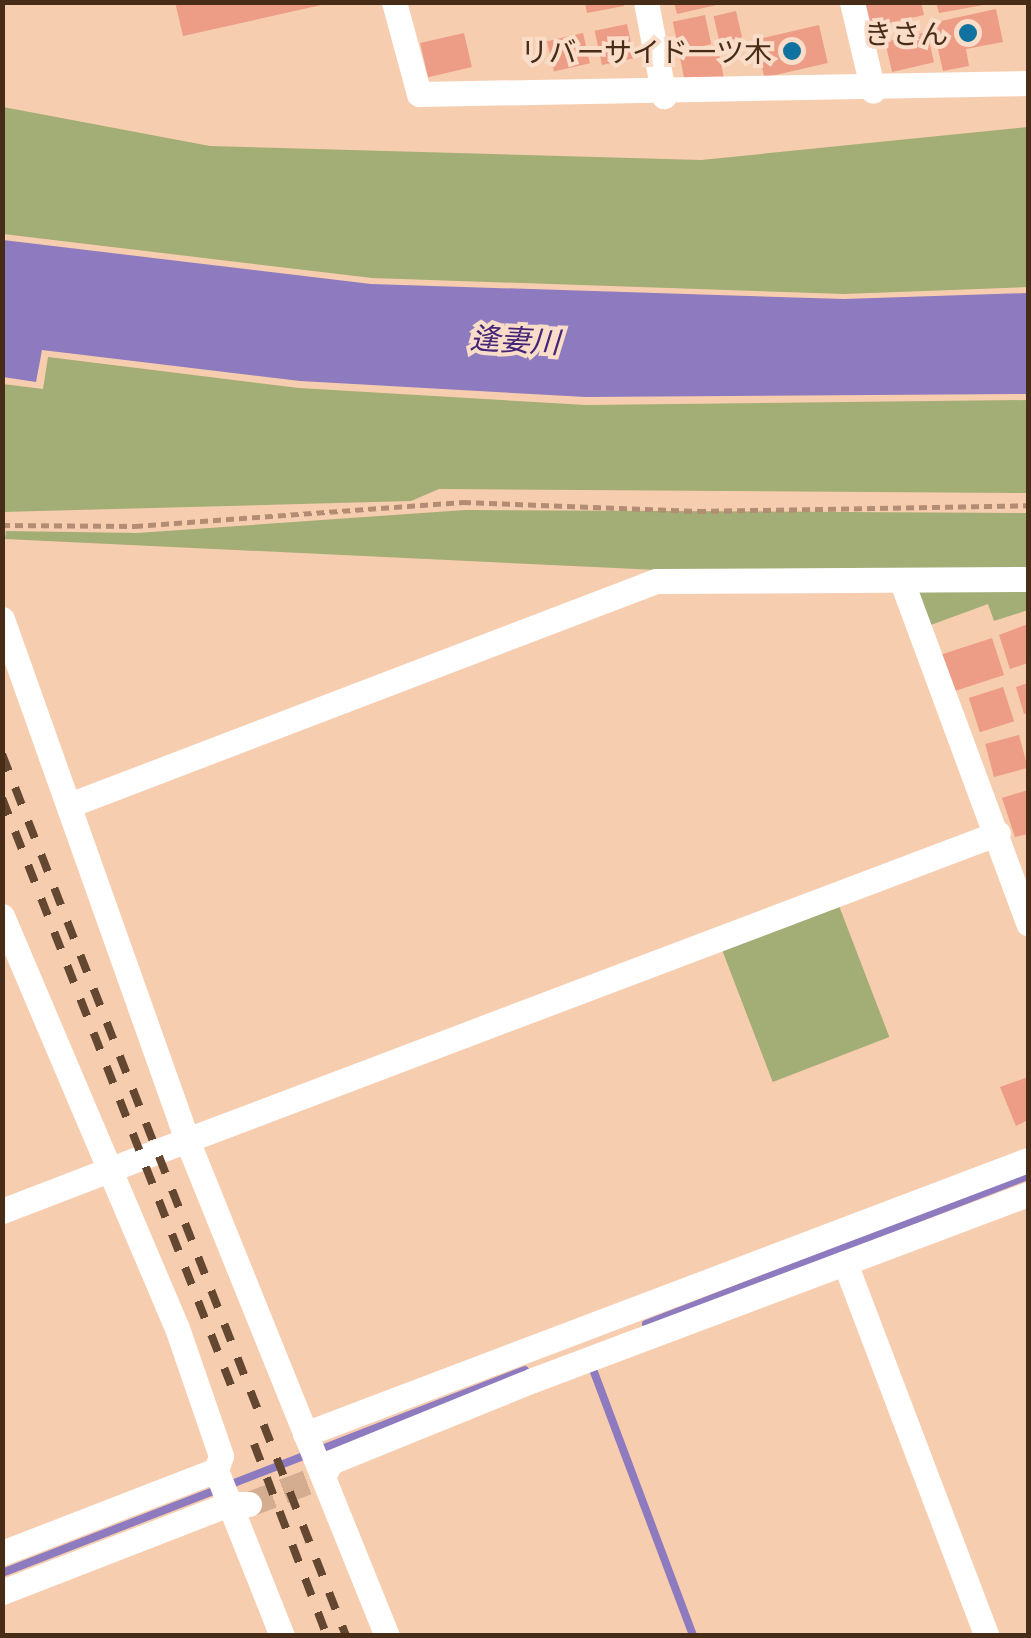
<!DOCTYPE html>
<meta charset="utf-8">
<style>
body{margin:0}
#map{position:relative;width:1031px;height:1638px;overflow:hidden;background:#f7cdaf;font-family:"Exo 2","Noto Sans JP",sans-serif}
div>[style]{position:absolute}
[style*='--x']{left:calc(var(--x)*1px);top:calc(var(--y)*1px);width:calc(var(--w)*1px);rotate:calc(var(--a)*1deg)}
.green>*{inset:0;background:#a3ad76;transform-origin:0 0}
.water>*{inset:0;background:#8e7abe}
.stream>*{height:8px;margin:-4px;padding:0 4px;transform-origin:4px;border-radius:4px;background:#8e7abe}
.building>*{inset:0;background:#ed9c85;transform-origin:0 0}
.minor-tunnel>*{height:25px;margin-top:-12.5px;transform-origin:0;background:repeating-linear-gradient(90deg,#d4ad91 0 25px,transparent 0 37px)}
.path>*{height:5px;margin-top:-2.5px;transform-origin:0;background:repeating-linear-gradient(90deg,#b28d73 0 8px,transparent 0 13px)}
.minor>*{height:25px;margin:-12.5px;padding:0 12.5px;transform-origin:12.5px;border-radius:12.5px;background:#fff}
.rail>*{height:8px;margin-top:-4px;transform-origin:0;background:repeating-linear-gradient(90deg,#644730 0 18px,transparent 0 36px)}
.dots>*{width:28px;height:28px;translate:-50% -50%;box-sizing:border-box;border:5px solid #f9ddc9;border-radius:50%}
span{translate:-50% -50%;white-space:nowrap;text-align:center;line-height:1.15;-webkit-text-stroke:8px #f9ddc9;paint-order:stroke}
.poi-label{font-size:28px;color:#472c17}
.right{translate:-100% -50%;text-align:right}
.water-label{font-size:30px;color:#452577;font-style:italic}
.frame{position:absolute;inset:0;border:5px solid #472c17;pointer-events:none}
</style>
<div id="map">
<div class="green">
<div style="clip-path:polygon(3px 107px,210px 146px,701px 160px,1028px 127px,1028px 287px,844px 294px,372px 278px,3px 234px)"></div>
<div style="clip-path:polygon(48px 357px,299px 388px,586px 405px,1028px 400px,1028px 493px,439px 489px,411px 501px,3px 512px,3px 384px,43px 389px)"></div>
<div style="clip-path:polygon(465px 510px,1028px 513px,1028px 570px,658px 570px,5px 539px,6px 531px,137px 533px)"></div>
<div style="clip-path:polygon(1028px 586px,1028px 610px,994px 621px,988px 604px,928px 626px,913px 590px)"></div>
<div style="left:836px;top:898px;width:149px;height:125px;rotate:69deg"></div>
</div>
<div class="water">
<div style="clip-path:polygon(3px 240px,371px 284px,844px 299px,1028px 293px,1028px 394px,586px 397px,300px 381px,42px 350px,36px 382px,3px 377px)"></div>
</div>
<div class="stream">
<div style="--x:646;--y:1324;--w:410;--a:-21.2"></div>
<div style="--x:591;--y:1364;--w:290;--a:69.4"></div>
<div style="--x:2;--y:1573;--w:561;--a:-21.21"></div>
</div>
<div class="building">
<div style="clip-path:polygon(175px 2px,325px 2px,326px 4px,183px 36px)"></div>
<div style="clip-path:polygon(585px 2px,623px 2px,624px 6px,587px 13px)"></div>
<div style="clip-path:polygon(674px 2px,721px 2px,721px 4px,677px 14px)"></div>
<div style="clip-path:polygon(856px 2px,921px 2px,924px 15px,863px 29px)"></div>
<div style="clip-path:polygon(936px 2px,989px 2px,989px 4px,939px 13px)"></div>
<div style="clip-path:polygon(996px 9px,1003px 42px,966px 49px,969px 66px,943px 71px,932px 23px)"></div>
<div style="left:736px;top:11px;width:27px;height:23px;rotate:77deg"></div>
<div style="left:705px;top:15px;width:30px;height:33px;rotate:78deg"></div>
<div style="left:627px;top:24px;width:35px;height:33px;rotate:78deg"></div>
<div style="left:819px;top:25px;width:39px;height:65px;rotate:77deg"></div>
<div style="left:927px;top:32px;width:31px;height:43px;rotate:77deg"></div>
<div style="left:464px;top:33px;width:35px;height:45px;rotate:77deg"></div>
<div style="left:583px;top:33px;width:31px;height:37px;rotate:77deg"></div>
<div style="left:718px;top:48px;width:31px;height:39px;rotate:79deg"></div>
<div style="clip-path:polygon(1028px 624px,1028px 663px,1010px 669px,999px 635px)"></div>
<div style="left:992px;top:638px;width:39px;height:54px;rotate:72deg"></div>
<div style="clip-path:polygon(1028px 683px,1028px 713px,1024px 714px,1016px 687px)"></div>
<div style="left:1003px;top:687px;width:36px;height:36px;rotate:72deg"></div>
<div style="left:1019px;top:735px;width:34px;height:35px;rotate:75deg"></div>
<div style="clip-path:polygon(1028px 790px,1028px 834px,1015px 837px,1002px 798px)"></div>
<div style="clip-path:polygon(1028px 1077px,1028px 1120px,1016px 1126px,1000px 1087px)"></div>
</div>
<div class="minor-tunnel">
<div style="--x:249;--y:1504;--w:79;--a:-20.7"></div>
</div>
<div class="path">
<div style="--x:2;--y:525;--w:133;--a:0.4"></div>
<div style="--x:135;--y:526;--w:329;--a:-4.2"></div>
<div style="--x:463;--y:502;--w:235;--a:2.2"></div>
<div style="--x:698;--y:511;--w:330;--a:-1"></div>
</div>
<div class="minor">
<div style="--x:394;--y:2;--w:95;--a:74.8"></div>
<div style="--x:419;--y:94;--w:609;--a:-1.03"></div>
<div style="--x:646;--y:2;--w:96;--a:79.2"></div>
<div style="--x:852;--y:2;--w:91;--a:76.7"></div>
<div style="--x:902;--y:582;--w:364;--a:69.7"></div>
<div style="--x:2;--y:619;--w:553;--a:70.45"></div>
<div style="--x:187;--y:1140;--w:867;--a:-20.73"></div>
<div style="--x:72;--y:804;--w:625;--a:-20.9"></div>
<div style="--x:656;--y:581;--w:372;--a:-0.3"></div>
<div style="--x:2;--y:916;--w:448;--a:67"></div>
<div style="--x:177;--y:1328;--w:135;--a:71"></div>
<div style="--x:221;--y:1456;--w:15;--a:110"></div>
<div style="--x:216;--y:1470;--w:179;--a:68.3"></div>
<div style="--x:2;--y:1211;--w:198;--a:-21"></div>
<div style="--x:187;--y:1140;--w:535;--a:68.04"></div>
<div style="--x:845;--y:1263;--w:399;--a:69.2"></div>
<div style="--x:305;--y:1434;--w:773;--a:-20.76"></div>
<div style="--x:323;--y:1476;--w:16;--a:-60"></div>
<div style="--x:331;--y:1462;--w:218;--a:-22.1"></div>
<div style="--x:533;--y:1380;--w:529;--a:-20.59"></div>
<div style="--x:2;--y:1553;--w:230;--a:-21.2"></div>
<div style="--x:2;--y:1592;--w:243;--a:-21.2"></div>
<div style="--x:229;--y:1504;--w:20;--a:0"></div>
</div>
<div class="rail">
<div style="--x:2;--y:754;--w:947;--a:68.69"></div>
<div style="--x:2;--y:798;--w:639;--a:68.7"></div>
<div style="--x:254;--y:1444;--w:205;--a:69.2"></div>
</div>
<div class="dots">
<div style="left:968px;top:33px;background:#12729f"></div>
<div style="left:792px;top:51px;background:#12729f"></div>
</div>
<div class="poi-label">
<span class="right" style="left:948px;top:33px">きさん</span>
<span class="right" style="left:772px;top:51px">リバーサイド一ツ木</span>
</div>
<div class="water-label">
<span style="left:515px;top:339px;rotate:3deg">逢妻川</span>
</div>
<div class="frame"></div>
</div>
